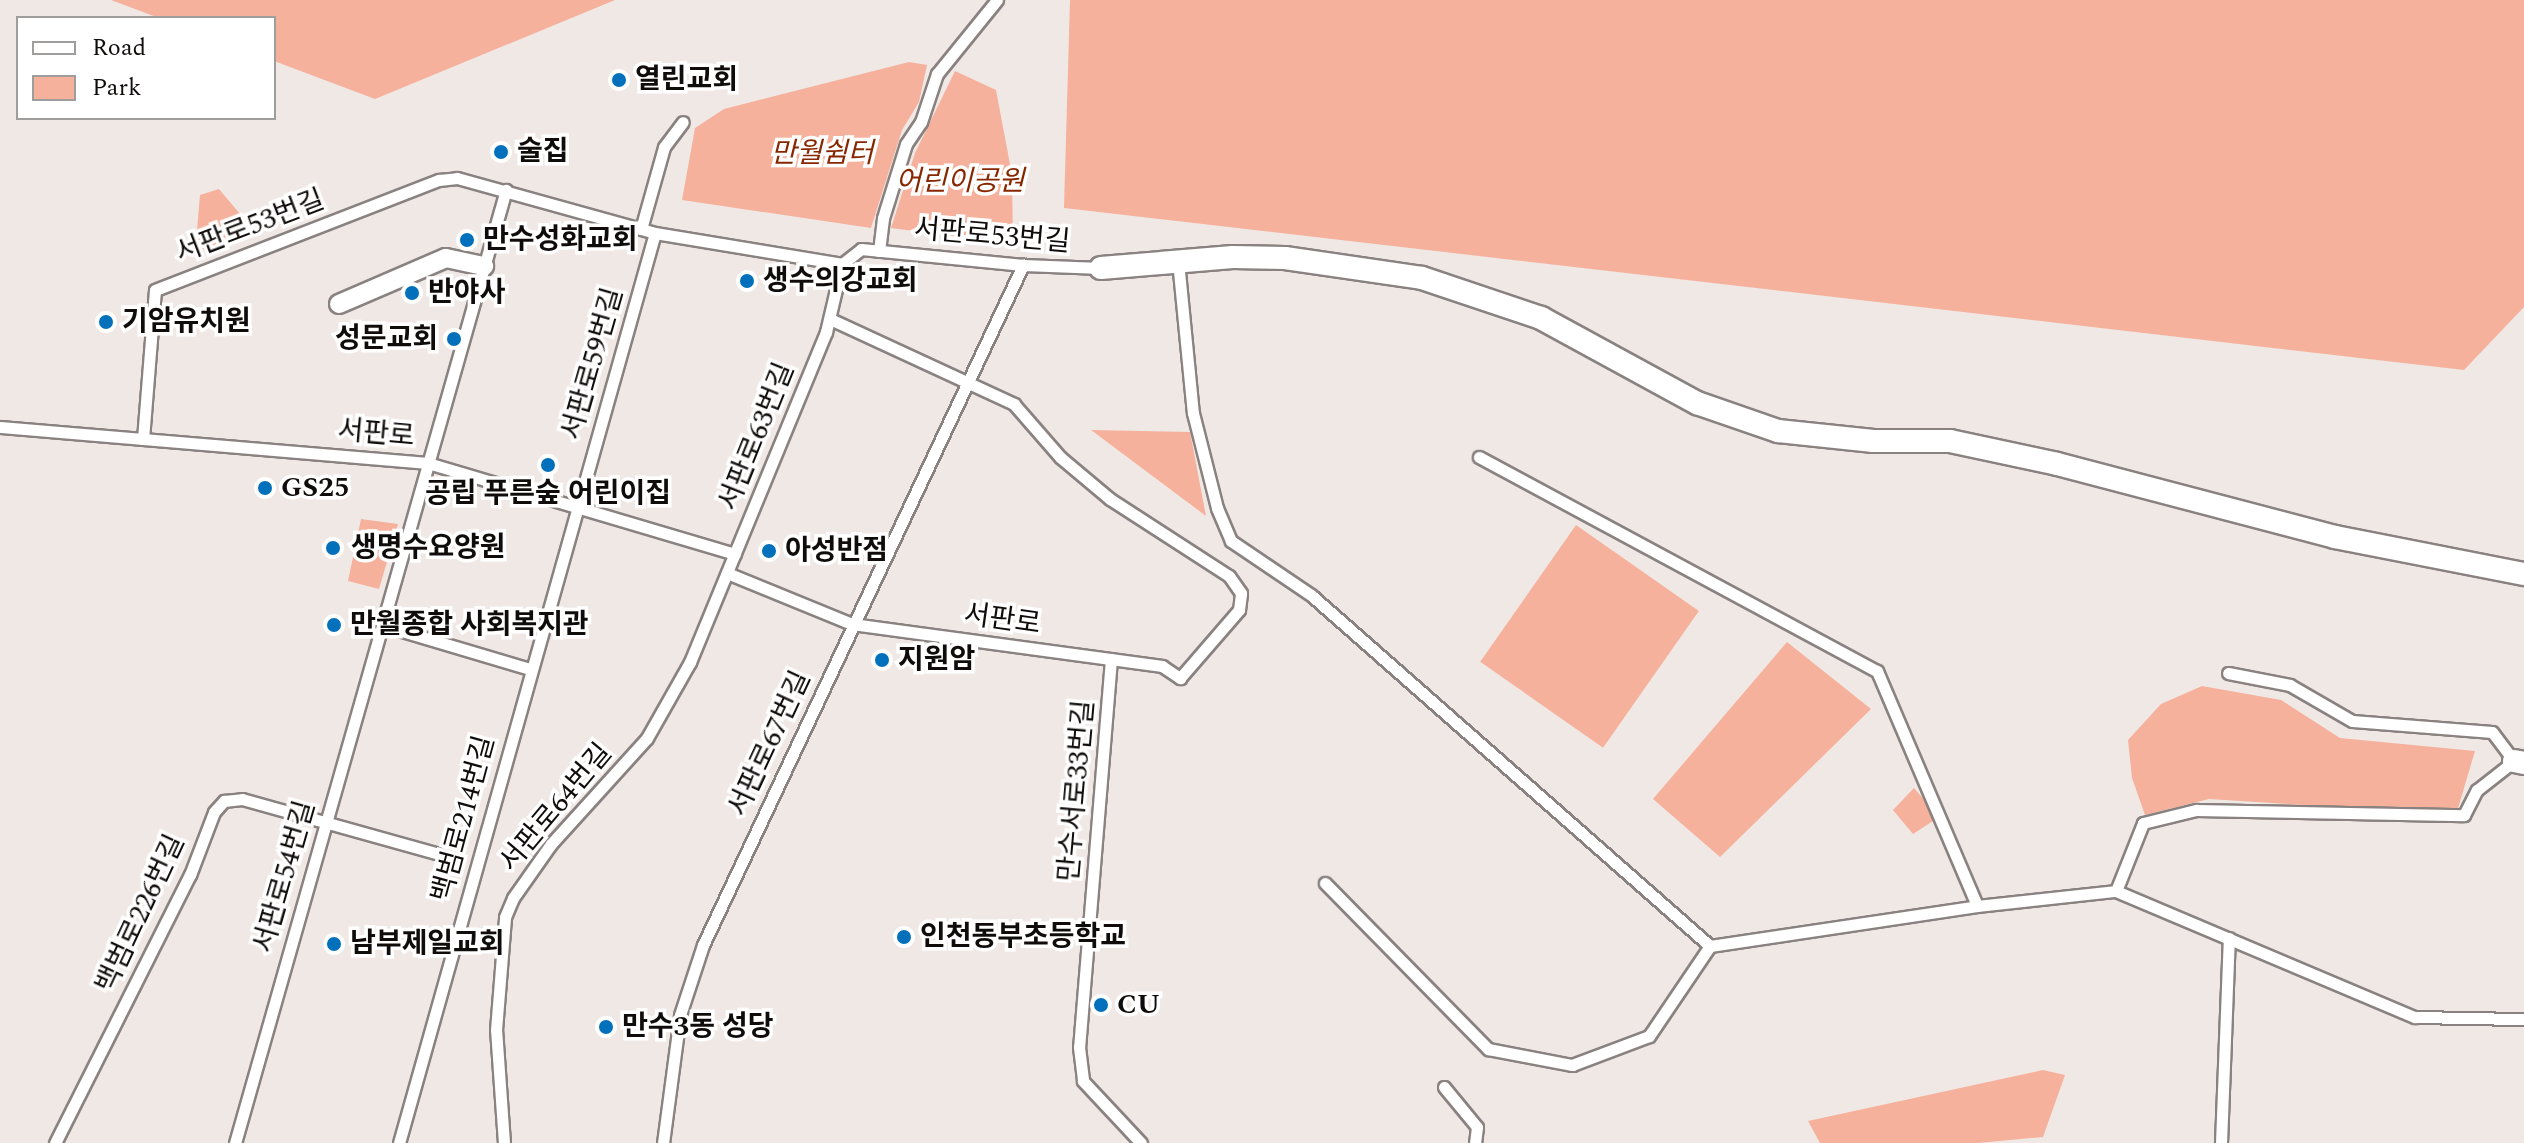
<!DOCTYPE html>
<meta charset="utf-8">
<style>
body{margin:0}
#map{position:relative;width:2524px;height:1143px;overflow:hidden;background:#f0e8e5;font-family:Spectral,"Noto Sans KR",serif}
div>[style]{position:absolute}
[style*='--x']{left:calc(var(--x)*1px);top:calc(var(--y)*1px);width:calc(var(--w)*1px);rotate:calc(var(--a)*1deg)}
.green>*{inset:0;background:#f5b19c;transform-origin:0 0}
.roads{filter:drop-shadow(2px 0 #898280) drop-shadow(-2px 0 #898280) drop-shadow(0 2px #898280) drop-shadow(0 -2px #898280)}
.service>*{height:11px;margin:-5.5px;padding:0 5.5px;transform-origin:5.5px;border-radius:5.5px;background:#fff}
.pedestrian>*{height:18px;margin:-9px;padding:0 9px;transform-origin:9px;border-radius:9px;background:#fff}
.minor>*{height:22px;margin:-11px;padding:0 11px;transform-origin:11px;border-radius:11px;background:#fff}
.dots>*{width:22px;height:22px;translate:-50% -50%;box-sizing:border-box;border:4px solid #fff;border-radius:50%}
span{translate:-50% -50%;white-space:nowrap;text-align:center;line-height:1.15;-webkit-text-stroke:7px #fff;paint-order:stroke}
.poi-label{font-size:28px;color:#0f0c0b;font-weight:700}
.left{translate:0 -50%;text-align:left}
.right{translate:-100% -50%;text-align:right}
.park-label{font-size:28px;color:#872700;font-style:italic}
.street-label{font-size:28px;color:#0f0c0b}
.legend{position:absolute;left:16px;top:16px;width:260px;height:104px;box-sizing:border-box;background:#fff;border:2px solid #9f9e9d;margin:0;padding:10px 14px;list-style:none;font-size:24px;color:#0f0c0b}
.legend li{display:flex;align-items:center;gap:16px;height:40px}
.legend b{width:40px;border:2px solid #9f9e9d}
</style>
<div id="map">
<div class="green">
<div style="clip-path:polygon(111px 0,615px 0,375px 99px,274px 61px,274px 18px,159px 18px)"></div>
<div style="clip-path:polygon(1070px 0,2524px 0,2524px 307px,2464px 370px,1064px 208px)"></div>
<div style="clip-path:polygon(909px 62px,927px 65px,919px 102px,902px 130px,871px 228px,682px 200px,695px 128px,724px 109px)"></div>
<div style="clip-path:polygon(955px 71px,996px 90px,1012px 175px,1013px 244px,891px 228px,915px 153px)"></div>
<div style="clip-path:polygon(219px 189px,251px 227px,250px 234px,203px 250px,196px 242px,200px 195px)"></div>
<div style="clip-path:polygon(1091px 430px,1190px 432px,1206px 516px)"></div>
<div style="clip-path:polygon(361px 519px,398px 524px,379px 589px,348px 581px)"></div>
<div style="left:1576px;top:525px;width:150px;height:167px;rotate:35deg"></div>
<div style="clip-path:polygon(1787px 642px,1871px 709px,1720px 857px,1653px 799px)"></div>
<div style="clip-path:polygon(2202px 686px,2281px 700px,2340px 738px,2475px 751px,2456px 815px,2209px 799px,2145px 815px,2132px 778px,2128px 740px,2161px 704px)"></div>
<div style="clip-path:polygon(1914px 788px,1939px 817px,1913px 834px,1893px 810px)"></div>
<div style="clip-path:polygon(2043px 1070px,2065px 1075px,2043px 1137px,1978px 1143px,1820px 1143px,1808px 1121px)"></div>
</div>
<div class="roads">
<div class="service">
<div style="--x:641;--y:229;--w:85;--a:-74.3"></div>
<div style="--x:664;--y:147;--w:31;--a:-53"></div>
<div style="--x:879;--y:251;--w:33;--a:-83"></div>
<div style="--x:883;--y:218;--w:77;--a:-72.7"></div>
<div style="--x:906;--y:144;--w:27;--a:-56"></div>
<div style="--x:921;--y:122;--w:51;--a:-71.6"></div>
<div style="--x:937;--y:74;--w:95;--a:-51"></div>
<div style="--x:1178;--y:261;--w:153;--a:84.4"></div>
<div style="--x:1193;--y:413;--w:98;--a:75.8"></div>
<div style="--x:1217;--y:508;--w:36;--a:67"></div>
<div style="--x:1231;--y:541;--w:97;--a:34"></div>
<div style="--x:1311;--y:595;--w:531;--a:41.34"></div>
<div style="--x:1710;--y:946;--w:270;--a:-8.5"></div>
<div style="--x:1977;--y:906;--w:140;--a:-6.2"></div>
<div style="--x:2116;--y:891;--w:324;--a:22.9"></div>
<div style="--x:2415;--y:1017;--w:109;--a:1.1"></div>
<div style="--x:0;--y:427;--w:430;--a:4.8"></div>
<div style="--x:428;--y:463;--w:320;--a:16.5"></div>
<div style="--x:143;--y:439;--w:149;--a:-85.4"></div>
<div style="--x:155;--y:290;--w:305;--a:-21.2"></div>
<div style="--x:439;--y:180;--w:18;--a:-6"></div>
<div style="--x:457;--y:178;--w:205;--a:15.5"></div>
<div style="--x:655;--y:233;--w:190;--a:9.4"></div>
<div style="--x:842;--y:264;--w:24;--a:-38"></div>
<div style="--x:861;--y:249;--w:163;--a:5.6"></div>
<div style="--x:1023;--y:265;--w:78;--a:2.2"></div>
<div style="--x:1479;--y:457;--w:452;--a:28.3"></div>
<div style="--x:1877;--y:671;--w:255;--a:66.9"></div>
<div style="--x:727;--y:573;--w:135;--a:22.2"></div>
<div style="--x:852;--y:624;--w:313;--a:7.7"></div>
<div style="--x:1162;--y:666;--w:22;--a:34"></div>
<div style="--x:1180;--y:678;--w:90;--a:-49.1"></div>
<div style="--x:1239;--y:610;--w:17;--a:-83"></div>
<div style="--x:1241;--y:593;--w:21;--a:-125"></div>
<div style="--x:1229;--y:576;--w:142;--a:-147.1"></div>
<div style="--x:1110;--y:499;--w:65;--a:-140"></div>
<div style="--x:1060;--y:457;--w:70;--a:-131"></div>
<div style="--x:1014;--y:404;--w:203;--a:-155.2"></div>
<div style="--x:382;--y:625;--w:154;--a:16.6"></div>
<div style="--x:1111;--y:659;--w:389;--a:94.7"></div>
<div style="--x:1079;--y:1047;--w:34;--a:83"></div>
<div style="--x:1083;--y:1081;--w:85;--a:46.9"></div>
<div style="--x:1325;--y:883;--w:233;--a:45.5"></div>
<div style="--x:1488;--y:1049;--w:86;--a:10.8"></div>
<div style="--x:1572;--y:1065;--w:82;--a:-20.6"></div>
<div style="--x:1649;--y:1036;--w:109;--a:-55.9"></div>
<div style="--x:2116;--y:891;--w:73;--a:-68.3"></div>
<div style="--x:2143;--y:823;--w:55;--a:-13.8"></div>
<div style="--x:2196;--y:810;--w:268;--a:1.1"></div>
<div style="--x:2464;--y:815;--w:28;--a:-63"></div>
<div style="--x:2477;--y:790;--w:47;--a:-38.1"></div>
<div style="--x:2514;--y:761;--w:36;--a:-127"></div>
<div style="--x:2492;--y:732;--w:140;--a:-175.5"></div>
<div style="--x:2352;--y:721;--w:72;--a:-149.9"></div>
<div style="--x:2290;--y:685;--w:63;--a:-169"></div>
<div style="--x:1444;--y:1087;--w:52;--a:50.5"></div>
<div style="--x:1477;--y:1127;--w:16;--a:97"></div>
<div style="--x:55;--y:1143;--w:300;--a:-63.3"></div>
<div style="--x:190;--y:875;--w:67;--a:-69.1"></div>
<div style="--x:214;--y:812;--w:15;--a:-48"></div>
<div style="--x:224;--y:801;--w:18;--a:-6"></div>
<div style="--x:242;--y:799;--w:201;--a:15.6"></div>
<div style="--x:235;--y:1143;--w:991;--a:-74.13"></div>
<div style="--x:399;--y:1143;--w:945;--a:-74.29"></div>
<div style="--x:504;--y:1143;--w:113;--a:-94"></div>
<div style="--x:496;--y:1030;--w:113;--a:-85.4"></div>
<div style="--x:505;--y:917;--w:21;--a:-67"></div>
<div style="--x:513;--y:898;--w:66;--a:-54.9"></div>
<div style="--x:551;--y:844;--w:143;--a:-47.8"></div>
<div style="--x:647;--y:738;--w:87;--a:-60.5"></div>
<div style="--x:690;--y:662;--w:357;--a:-67.6"></div>
<div style="--x:826;--y:332;--w:70;--a:-76.8"></div>
<div style="--x:663;--y:1143;--w:129;--a:-82.4"></div>
<div style="--x:680;--y:1015;--w:74;--a:-71.8"></div>
<div style="--x:703;--y:945;--w:752;--a:-64.8"></div>
<div style="--x:2221;--y:1143;--w:205;--a:-87.8"></div>
</div>
<div class="pedestrian">
<div style="--x:339;--y:304;--w:116;--a:-23.3"></div>
<div style="--x:446;--y:258;--w:39;--a:12"></div>
</div>
<div class="minor">
<div style="--x:1101;--y:268;--w:132;--a:-4.8"></div>
<div style="--x:1233;--y:257;--w:52;--a:1.1"></div>
<div style="--x:1285;--y:258;--w:138;--a:8.3"></div>
<div style="--x:1422;--y:278;--w:126;--a:18.6"></div>
<div style="--x:1541;--y:318;--w:178;--a:28.6"></div>
<div style="--x:1697;--y:403;--w:86;--a:19.1"></div>
<div style="--x:1778;--y:431;--w:96;--a:6"></div>
<div style="--x:1873;--y:441;--w:77;--a:0"></div>
<div style="--x:1950;--y:441;--w:109;--a:12.1"></div>
<div style="--x:2057;--y:464;--w:287;--a:14.7"></div>
<div style="--x:2335;--y:537;--w:193;--a:11.1"></div>
<div style="--x:2514;--y:761;--w:10;--a:11"></div>
</div>
</div>
<div class="dots">
<div style="left:619px;top:80px;background:#0270bb"></div>
<div style="left:501px;top:152px;background:#0270bb"></div>
<div style="left:467px;top:240px;background:#0270bb"></div>
<div style="left:747px;top:281px;background:#0270bb"></div>
<div style="left:412px;top:293px;background:#0270bb"></div>
<div style="left:106px;top:322px;background:#0270bb"></div>
<div style="left:454px;top:339px;background:#0270bb"></div>
<div style="left:548px;top:465px;background:#0270bb"></div>
<div style="left:265px;top:488px;background:#0270bb"></div>
<div style="left:333px;top:548px;background:#0270bb"></div>
<div style="left:769px;top:551px;background:#0270bb"></div>
<div style="left:334px;top:625px;background:#0270bb"></div>
<div style="left:882px;top:660px;background:#0270bb"></div>
<div style="left:904px;top:937px;background:#0270bb"></div>
<div style="left:334px;top:944px;background:#0270bb"></div>
<div style="left:1101px;top:1005px;background:#0270bb"></div>
<div style="left:606px;top:1027px;background:#0270bb"></div>
</div>
<div class="poi-label">
<span class="left" style="left:635px;top:80px">열린교회</span>
<span class="left" style="left:517px;top:152px">술집</span>
<span class="left" style="left:483px;top:240px">만수성화교회</span>
<span class="left" style="left:763px;top:281px">생수의강교회</span>
<span class="left" style="left:428px;top:293px">반야사</span>
<span class="left" style="left:122px;top:322px">기암유치원</span>
<span class="right" style="left:438px;top:339px">성문교회</span>
<span class="left" style="left:281px;top:488px">GS25</span>
<span style="left:548px;top:494px">공립 푸른숲 어린이집</span>
<span class="left" style="left:351px;top:548px">생명수요양원</span>
<span class="left" style="left:785px;top:551px">아성반점</span>
<span class="left" style="left:350px;top:625px">만월종합 사회복지관</span>
<span class="left" style="left:898px;top:660px">지원암</span>
<span class="left" style="left:920px;top:937px">인천동부초등학교</span>
<span class="left" style="left:350px;top:944px">남부제일교회</span>
<span class="left" style="left:1117px;top:1005px">CU</span>
<span class="left" style="left:622px;top:1027px">만수3동 성당</span>
</div>
<div class="park-label">
<span style="left:822px;top:154px">만월쉼터</span>
<span style="left:960px;top:182px">어린이공원</span>
</div>
<div class="street-label">
<span style="left:250px;top:227px;rotate:-21deg">서판로53번길</span>
<span style="left:992px;top:236px;rotate:5deg">서판로53번길</span>
<span style="left:593px;top:364px;rotate:-74deg">서판로59번길</span>
<span style="left:376px;top:434px;rotate:5deg">서판로</span>
<span style="left:757px;top:437px;rotate:-68deg">서판로63번길</span>
<span style="left:1002px;top:620px;rotate:8deg">서판로</span>
<span style="left:770px;top:744px;rotate:-65deg">서판로67번길</span>
<span style="left:1077px;top:791px;rotate:-85deg">만수서로33번길</span>
<span style="left:556px;top:808px;rotate:-50deg">서판로64번길</span>
<span style="left:464px;top:819px;rotate:-75deg">백범로214번길</span>
<span style="left:285px;top:877px;rotate:-74deg">서판로54번길</span>
<span style="left:141px;top:914px;rotate:-65deg">백범로226번길</span>
</div>
<ul class="legend">
<li><b style="height:10px;background:#fff"></b>Road</li>
<li><b style="height:22px;background:#f5b19c"></b>Park</li>
</ul>
</div>
